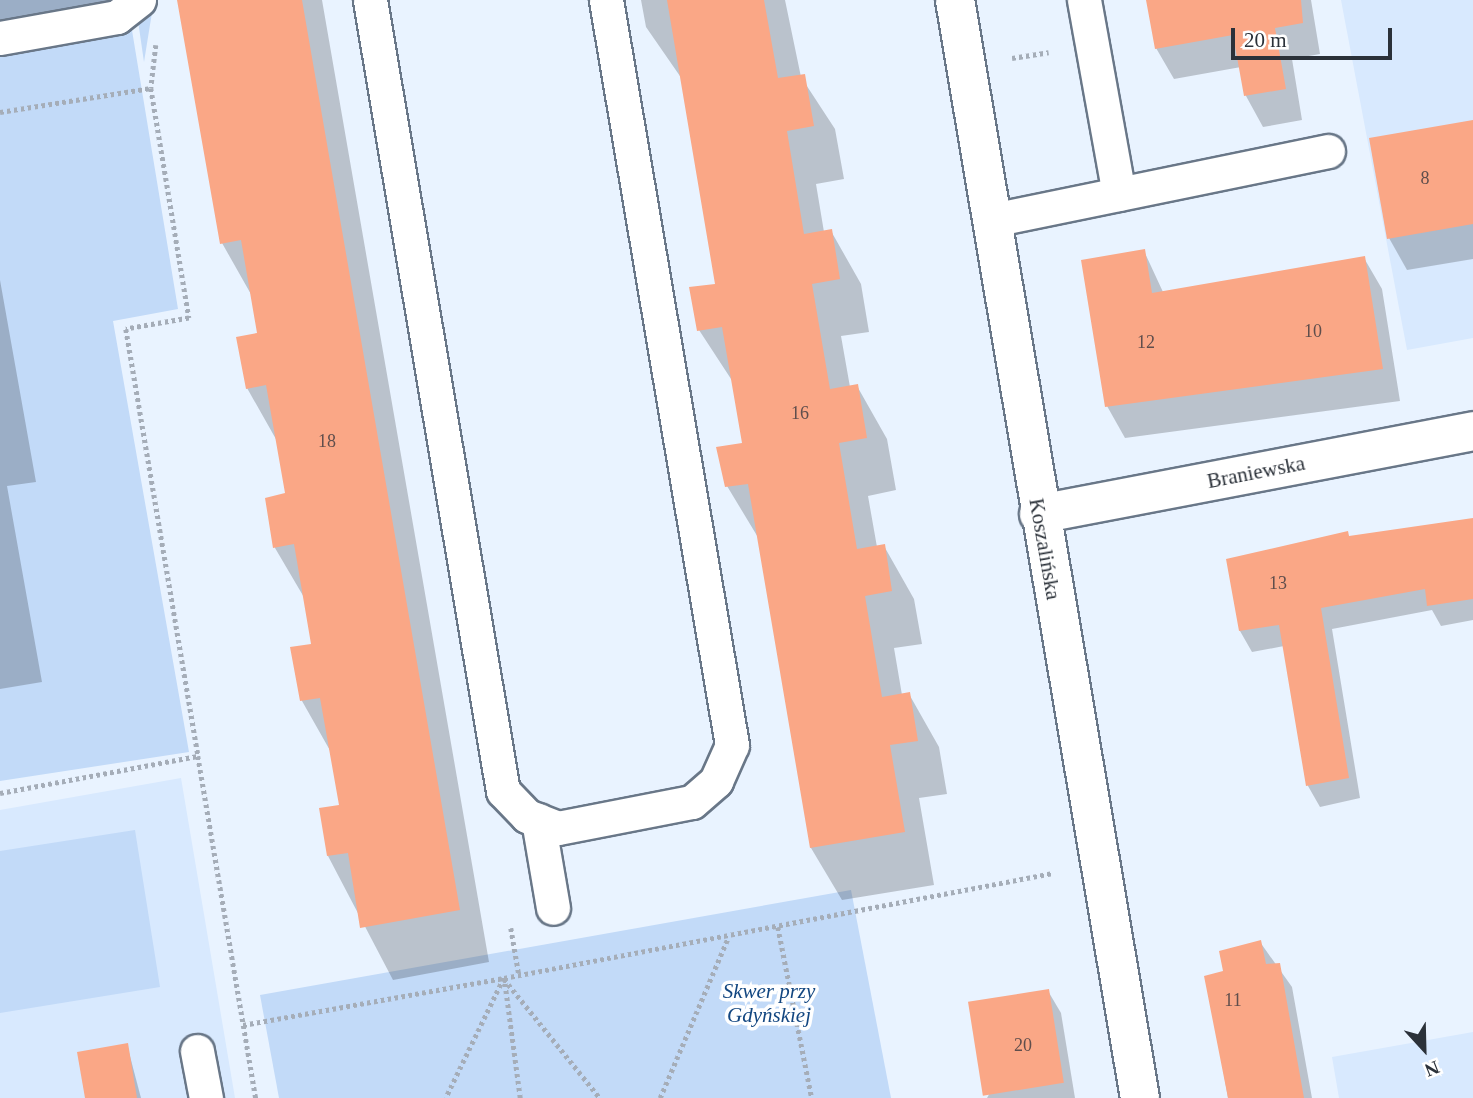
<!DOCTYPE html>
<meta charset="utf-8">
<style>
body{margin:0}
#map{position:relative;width:1473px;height:1098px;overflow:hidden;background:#e9f3ff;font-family:Georgia,serif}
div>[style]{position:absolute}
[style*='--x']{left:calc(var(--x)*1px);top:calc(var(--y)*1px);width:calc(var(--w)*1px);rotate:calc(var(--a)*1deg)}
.built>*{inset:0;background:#d8e9fe}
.green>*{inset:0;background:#c2daf8}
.shadow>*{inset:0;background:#0003}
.building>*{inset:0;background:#faa786;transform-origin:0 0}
.path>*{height:4.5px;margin-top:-2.25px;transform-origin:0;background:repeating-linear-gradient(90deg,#a5adb8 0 3.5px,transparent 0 7px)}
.roads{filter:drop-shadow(2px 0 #697788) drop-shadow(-2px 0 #697788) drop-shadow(0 2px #697788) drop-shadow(0 -2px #697788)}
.service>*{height:33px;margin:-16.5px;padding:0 16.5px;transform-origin:16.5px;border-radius:16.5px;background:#fff}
.minor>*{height:38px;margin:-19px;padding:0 19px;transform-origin:19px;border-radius:19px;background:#fff}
span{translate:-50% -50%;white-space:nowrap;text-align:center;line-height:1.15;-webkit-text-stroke:7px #fff;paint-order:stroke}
.number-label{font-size:18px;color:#5f4e4c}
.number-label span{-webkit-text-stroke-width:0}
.street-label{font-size:21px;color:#2b3139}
.park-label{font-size:21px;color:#134781;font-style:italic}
.north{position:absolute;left:1389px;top:1014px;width:70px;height:70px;-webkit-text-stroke:5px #fff;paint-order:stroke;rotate:158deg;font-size:19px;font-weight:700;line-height:28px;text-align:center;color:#2b3139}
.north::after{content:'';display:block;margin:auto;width:24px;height:32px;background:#2b3139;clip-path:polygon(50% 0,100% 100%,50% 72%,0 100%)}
.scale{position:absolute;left:1231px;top:28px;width:161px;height:32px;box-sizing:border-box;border:4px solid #2b3139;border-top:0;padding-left:9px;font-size:21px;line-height:24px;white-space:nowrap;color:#2b3139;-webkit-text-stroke:5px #fff;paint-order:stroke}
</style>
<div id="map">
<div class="built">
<div style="clip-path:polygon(1341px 0,1473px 0,1473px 338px,1407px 350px)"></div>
<div style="clip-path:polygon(181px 778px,235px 1098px,0 1098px,0 810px)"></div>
<div style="clip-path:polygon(1473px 1032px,1473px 1098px,1339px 1098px,1332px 1057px)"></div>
</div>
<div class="green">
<div style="clip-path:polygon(0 0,127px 0,178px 309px,113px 321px,189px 752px,0 781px)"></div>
<div style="clip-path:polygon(135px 0,154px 0,144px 62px)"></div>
<div style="clip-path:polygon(135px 830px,160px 987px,0 1013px,0 851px)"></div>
<div style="clip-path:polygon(851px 890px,891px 1098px,279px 1098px,260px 995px)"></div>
</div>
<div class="shadow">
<div style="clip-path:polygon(0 0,130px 0,0 23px)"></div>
<div style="clip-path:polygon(179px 0,322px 0,489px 962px,393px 980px,328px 856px,341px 806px,332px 754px,302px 701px,292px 649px,313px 645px,305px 599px,275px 548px,267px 499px,287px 495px,277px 441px,247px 388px,259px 335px,252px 296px,222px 243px)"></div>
<div style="clip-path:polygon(641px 0,785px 0,801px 77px,835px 129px,844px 179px,816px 184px,824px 232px,831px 231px,861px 284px,869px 332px,841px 336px,850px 387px,857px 386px,887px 439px,896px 490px,868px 496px,877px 547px,884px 546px,914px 599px,922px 644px,894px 648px,902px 695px,909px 694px,939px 747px,947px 794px,919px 798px,934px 885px,842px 900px,811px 848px,759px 539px,727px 486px,744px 444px,733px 382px,699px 330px,717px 286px,682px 79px,646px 27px)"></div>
<div style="clip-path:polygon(1159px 0,1311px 0,1320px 54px,1292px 59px,1302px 120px,1263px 127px,1246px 96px,1241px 67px,1174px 79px,1156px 48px)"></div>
<div style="clip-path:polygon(1473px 121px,1473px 259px,1407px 270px,1389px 238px)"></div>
<div style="clip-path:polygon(1144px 251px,1163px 292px,1364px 258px,1382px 289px,1400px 401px,1125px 438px,1107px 406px)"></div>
<div style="clip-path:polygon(0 280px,36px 482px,7px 486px,42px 682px,0 689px)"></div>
<div style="clip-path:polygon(1473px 520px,1473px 620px,1441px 626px,1432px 610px,1332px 629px,1360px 798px,1320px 807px,1308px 786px,1284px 646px,1252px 652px,1240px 631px,1228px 560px,1347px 533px,1350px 538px)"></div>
<div style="clip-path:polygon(1260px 942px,1292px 987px,1312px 1098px,1228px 1098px,1207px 977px,1225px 973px)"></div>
<div style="clip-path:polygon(1048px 991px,1061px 1013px,1075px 1098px,987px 1098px)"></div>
<div style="clip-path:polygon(127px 1045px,141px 1098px,87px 1098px)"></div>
</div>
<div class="building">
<div style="clip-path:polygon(177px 0,302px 0,460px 910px,360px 928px,348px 853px,327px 856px,319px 808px,339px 805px,320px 698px,300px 701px,290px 647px,311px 644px,294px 544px,273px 548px,265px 498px,285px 493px,266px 385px,246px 389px,236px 337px,257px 333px,241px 240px,220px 244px)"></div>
<div style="clip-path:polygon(667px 0,764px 0,778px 78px,805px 74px,814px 126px,787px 131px,804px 234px,832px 229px,840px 279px,812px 284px,830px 389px,858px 384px,867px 438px,839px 443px,857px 549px,885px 544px,892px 591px,865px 596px,882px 697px,910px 692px,918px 741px,890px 745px,905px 832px,810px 848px,748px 484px,725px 487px,716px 447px,742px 443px,722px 327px,697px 331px,689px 287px,715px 284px)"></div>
<div style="clip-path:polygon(1146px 0,1301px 0,1303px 23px,1275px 28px,1286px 89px,1244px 96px,1233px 35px,1155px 49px)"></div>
<div style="clip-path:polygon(1473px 120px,1473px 224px,1387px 239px,1369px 138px)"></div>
<div style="clip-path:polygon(1145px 249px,1152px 293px,1365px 256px,1383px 369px,1105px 407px,1081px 260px)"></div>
<div style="clip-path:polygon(1473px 518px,1473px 599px,1427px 606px,1425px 589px,1321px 608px,1349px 778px,1306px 786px,1279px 625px,1239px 631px,1226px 559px,1348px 531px,1349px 536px)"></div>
<div style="clip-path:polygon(1261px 940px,1266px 964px,1280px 963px,1304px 1098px,1228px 1098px,1204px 976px,1223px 971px,1219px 951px)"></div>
<div style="left:1049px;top:989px;width:95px;height:82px;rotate:81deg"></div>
<div style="clip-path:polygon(128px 1043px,137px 1098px,85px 1098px,77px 1052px)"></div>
</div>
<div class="path">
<div style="--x:156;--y:45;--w:43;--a:96.6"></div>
<div style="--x:151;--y:88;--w:233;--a:80.6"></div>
<div style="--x:189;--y:318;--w:64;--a:170.1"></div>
<div style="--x:126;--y:329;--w:433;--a:80.4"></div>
<div style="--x:1012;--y:58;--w:37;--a:-9"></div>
<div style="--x:0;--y:112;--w:153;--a:-9"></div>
<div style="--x:0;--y:793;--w:201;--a:-10.6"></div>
<div style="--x:198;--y:756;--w:347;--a:80.4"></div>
<div style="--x:778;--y:927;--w:174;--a:78.8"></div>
<div style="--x:511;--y:928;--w:48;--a:80.3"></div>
<div style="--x:504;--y:979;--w:153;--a:51.1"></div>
<div style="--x:243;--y:1025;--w:265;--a:-10.2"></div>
<div style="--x:504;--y:978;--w:133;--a:115.8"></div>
<div style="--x:520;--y:1098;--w:121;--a:-97.6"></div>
<div style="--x:504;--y:978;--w:559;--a:-10.83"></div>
<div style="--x:660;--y:1098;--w:174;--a:-67"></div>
</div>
<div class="roads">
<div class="service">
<div style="--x:370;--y:0;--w:802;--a:80.46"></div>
<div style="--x:503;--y:791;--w:35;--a:46"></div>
<div style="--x:527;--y:816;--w:33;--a:21"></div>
<div style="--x:558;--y:828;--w:136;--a:-11"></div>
<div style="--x:692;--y:802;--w:32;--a:-41"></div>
<div style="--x:716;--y:781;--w:39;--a:-66"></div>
<div style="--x:732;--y:745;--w:756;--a:-99.6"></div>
<div style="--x:1084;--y:0;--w:197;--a:79.8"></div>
<div style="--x:0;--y:38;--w:119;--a:-10.2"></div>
<div style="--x:117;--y:17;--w:28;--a:-38"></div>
<div style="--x:992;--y:220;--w:343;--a:-11.6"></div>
<div style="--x:538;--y:820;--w:89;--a:80.3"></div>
<div style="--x:197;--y:1051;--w:48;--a:79.2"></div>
</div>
<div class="minor">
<div style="--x:955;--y:0;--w:1113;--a:80.44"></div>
<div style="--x:1039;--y:514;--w:442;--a:-10.8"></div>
</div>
</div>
<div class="number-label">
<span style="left:1425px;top:178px">8</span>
<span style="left:1313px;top:331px">10</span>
<span style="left:1146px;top:342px">12</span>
<span style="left:800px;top:413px">16</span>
<span style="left:327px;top:441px">18</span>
<span style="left:1278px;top:583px">13</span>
<span style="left:1233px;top:1000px">11</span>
<span style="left:1023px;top:1045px">20</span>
</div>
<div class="street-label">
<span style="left:1256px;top:472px;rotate:-11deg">Braniewska</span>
<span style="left:1045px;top:549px;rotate:80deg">Koszalińska</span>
</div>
<div class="park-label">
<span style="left:769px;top:1003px">Skwer przy<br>Gdyńskiej</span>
</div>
<div class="north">N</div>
<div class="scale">20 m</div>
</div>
